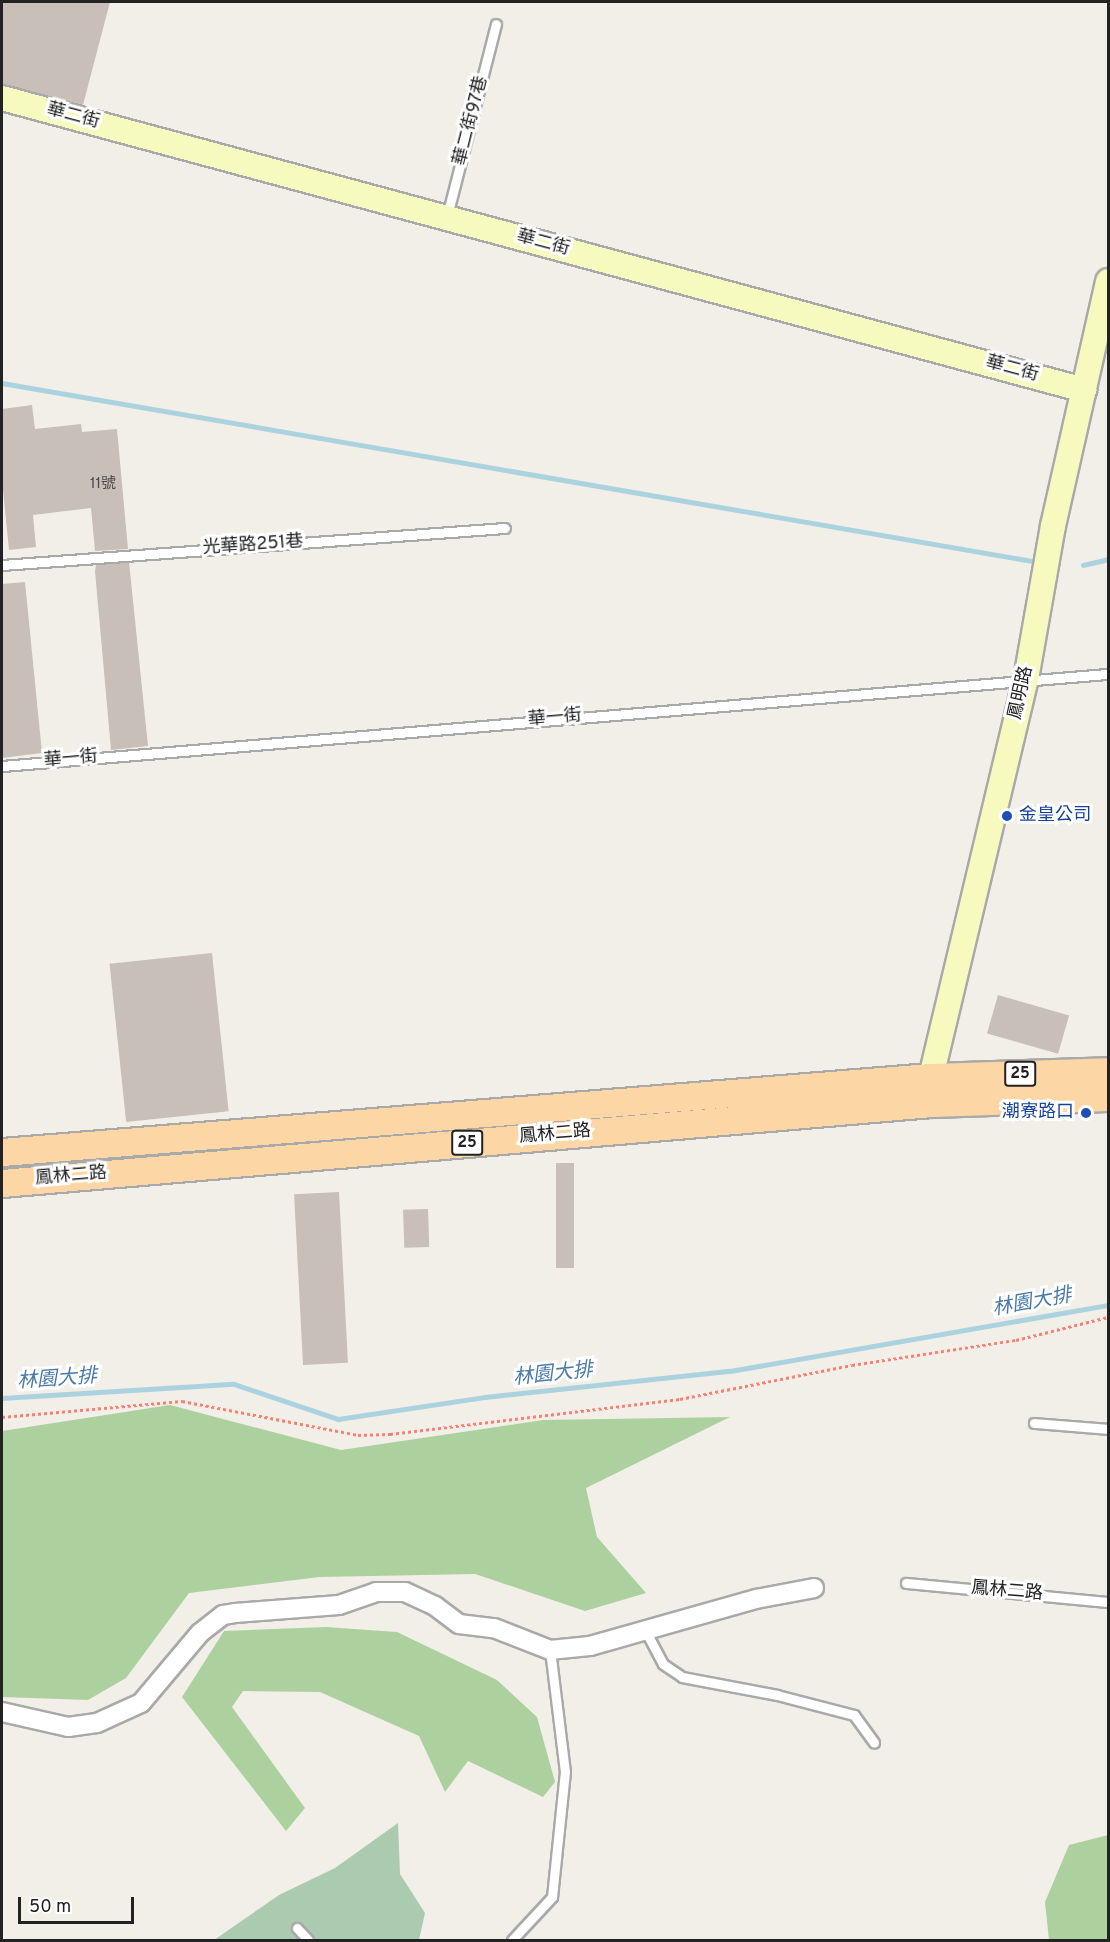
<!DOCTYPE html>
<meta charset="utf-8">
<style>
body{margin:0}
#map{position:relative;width:1110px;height:1942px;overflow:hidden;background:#f2efe9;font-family:Overpass,"Noto Sans TC",sans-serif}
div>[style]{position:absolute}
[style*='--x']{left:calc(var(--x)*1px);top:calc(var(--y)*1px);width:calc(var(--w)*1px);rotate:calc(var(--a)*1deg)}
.forest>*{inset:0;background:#add19e}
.cemetery>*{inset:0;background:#aacbaf}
.stream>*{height:4.5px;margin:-2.25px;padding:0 2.25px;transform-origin:2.25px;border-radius:2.25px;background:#aad3df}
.building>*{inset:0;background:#c7bfb8;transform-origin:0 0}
.path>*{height:3px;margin-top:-1.5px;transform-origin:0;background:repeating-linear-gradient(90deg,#fa8072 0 3px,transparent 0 6px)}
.roads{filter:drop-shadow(2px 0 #a9a9a9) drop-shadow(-2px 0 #a9a9a9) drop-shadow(0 2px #a9a9a9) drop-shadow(0 -2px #a9a9a9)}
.lane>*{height:9px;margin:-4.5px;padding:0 4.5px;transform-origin:4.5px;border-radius:4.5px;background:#fff}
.street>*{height:18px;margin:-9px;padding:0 9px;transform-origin:9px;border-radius:9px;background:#fff}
.secondary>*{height:24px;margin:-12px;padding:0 12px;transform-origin:12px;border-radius:12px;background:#f7fabf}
.primary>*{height:27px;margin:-13.5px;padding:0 13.5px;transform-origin:13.5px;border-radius:13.5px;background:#fcd6a4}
.dots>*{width:16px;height:16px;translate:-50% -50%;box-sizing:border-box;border:3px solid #fff;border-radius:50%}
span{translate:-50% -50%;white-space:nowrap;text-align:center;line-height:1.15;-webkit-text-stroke:6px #fff;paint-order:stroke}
.number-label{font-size:15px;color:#4b4948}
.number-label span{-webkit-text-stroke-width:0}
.shield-label span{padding:2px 4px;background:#fff;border:2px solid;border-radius:4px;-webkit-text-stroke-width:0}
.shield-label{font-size:16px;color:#222;font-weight:700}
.street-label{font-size:18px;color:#222}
.transit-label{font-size:18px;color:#164399}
.left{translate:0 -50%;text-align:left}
.right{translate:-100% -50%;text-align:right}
.water-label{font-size:20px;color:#4a7aab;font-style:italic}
.frame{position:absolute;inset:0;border:3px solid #222;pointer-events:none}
.scale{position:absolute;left:18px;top:1897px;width:116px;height:27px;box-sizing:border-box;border:3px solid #222;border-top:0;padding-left:8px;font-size:18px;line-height:21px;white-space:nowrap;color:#222;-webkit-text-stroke:4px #fff;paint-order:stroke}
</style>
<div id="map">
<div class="forest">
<div style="clip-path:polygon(170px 1405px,341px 1450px,543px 1420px,730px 1417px,586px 1488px,597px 1537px,646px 1593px,585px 1611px,475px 1574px,320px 1577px,189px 1593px,126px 1678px,88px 1700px,2px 1697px,2px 1431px)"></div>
<div style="clip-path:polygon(326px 1627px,397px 1632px,497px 1680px,537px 1717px,555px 1782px,543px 1797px,468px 1761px,445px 1792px,419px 1736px,320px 1692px,243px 1691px,232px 1707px,305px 1808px,286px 1831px,182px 1697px,224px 1631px)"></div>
<div style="clip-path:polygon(1108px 1835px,1108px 1940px,1049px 1940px,1045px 1902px,1069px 1845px)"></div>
</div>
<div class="cemetery">
<div style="clip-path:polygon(398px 1823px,400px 1874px,425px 1913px,419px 1940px,214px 1940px,279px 1895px,335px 1868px)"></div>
</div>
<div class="stream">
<div style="--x:2;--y:383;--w:1046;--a:9.8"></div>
<div style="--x:1083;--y:565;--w:26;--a:-13"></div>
<div style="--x:2;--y:1398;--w:232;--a:-3.5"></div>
<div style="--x:234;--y:1384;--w:110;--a:18.6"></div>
<div style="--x:338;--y:1419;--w:149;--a:-8.5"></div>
<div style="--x:485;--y:1397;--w:246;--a:-6.1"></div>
<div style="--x:730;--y:1371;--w:384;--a:-9.9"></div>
</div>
<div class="building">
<div style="clip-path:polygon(2px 2px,110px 2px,83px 105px,2px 84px)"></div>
<div style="clip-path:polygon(32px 405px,35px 429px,81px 424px,82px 432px,117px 429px,128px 549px,95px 551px,91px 508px,33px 515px,36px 547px,9px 550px,2px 480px,2px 409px)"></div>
<div style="clip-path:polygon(129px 562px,148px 746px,111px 750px,95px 571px,96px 565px)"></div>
<div style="clip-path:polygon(25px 582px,42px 753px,2px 758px,2px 584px)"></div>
<div style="left:212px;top:953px;width:159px;height:103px;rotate:84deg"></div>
<div style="left:998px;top:995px;width:74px;height:40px;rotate:16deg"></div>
<div style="left:556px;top:1163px;width:18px;height:105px"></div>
<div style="left:339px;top:1192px;width:171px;height:45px;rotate:87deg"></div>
<div style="left:428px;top:1209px;width:38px;height:25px;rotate:88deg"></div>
</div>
<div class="path">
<div style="--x:2;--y:1417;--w:181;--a:-5.1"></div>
<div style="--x:182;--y:1401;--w:179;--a:10.9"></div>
<div style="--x:358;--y:1435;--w:32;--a:-2"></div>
<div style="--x:390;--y:1434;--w:292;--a:-6.9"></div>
<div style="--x:680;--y:1399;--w:175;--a:-11.2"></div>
<div style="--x:852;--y:1365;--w:166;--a:-8.7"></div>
<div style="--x:1016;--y:1340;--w:95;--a:-14"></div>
</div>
<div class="roads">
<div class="lane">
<div style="--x:447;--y:216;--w:198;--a:-75.7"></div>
<div style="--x:2;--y:565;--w:504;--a:-4.21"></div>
<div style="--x:2;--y:766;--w:1110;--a:-4.76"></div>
<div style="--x:1034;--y:1423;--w:74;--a:4.6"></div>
<div style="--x:906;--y:1583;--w:203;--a:5.4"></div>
<div style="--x:645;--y:1630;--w:38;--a:62"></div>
<div style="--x:663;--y:1664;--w:23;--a:34"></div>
<div style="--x:682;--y:1677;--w:97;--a:10.7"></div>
<div style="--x:777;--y:1695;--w:80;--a:14.6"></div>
<div style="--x:854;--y:1715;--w:34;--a:54"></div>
<div style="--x:297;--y:1928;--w:16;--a:47"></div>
<div style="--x:512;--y:1940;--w:59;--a:-47.1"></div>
<div style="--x:552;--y:1897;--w:126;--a:-84.1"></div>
<div style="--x:565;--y:1772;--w:123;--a:-97"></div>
</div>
<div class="street">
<div style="--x:2;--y:1712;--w:68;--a:12.8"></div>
<div style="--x:68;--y:1727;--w:29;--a:-8"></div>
<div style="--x:97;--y:1723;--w:48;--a:-24.4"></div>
<div style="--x:141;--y:1703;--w:92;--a:-49.9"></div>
<div style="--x:200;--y:1633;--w:29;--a:-38"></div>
<div style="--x:223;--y:1615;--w:12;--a:-9"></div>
<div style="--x:235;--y:1613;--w:104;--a:-4.4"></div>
<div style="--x:339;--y:1605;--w:39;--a:-19"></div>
<div style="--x:376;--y:1592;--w:29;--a:0"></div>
<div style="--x:405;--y:1592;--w:33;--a:25"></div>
<div style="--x:435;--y:1606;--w:30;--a:37"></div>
<div style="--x:459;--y:1624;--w:35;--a:7"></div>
<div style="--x:494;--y:1628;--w:60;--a:21.4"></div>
<div style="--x:550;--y:1650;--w:40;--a:-5.7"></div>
<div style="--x:590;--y:1646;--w:173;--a:-15.8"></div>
<div style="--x:756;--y:1599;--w:59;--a:-10.7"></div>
</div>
<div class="secondary">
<div style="--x:2;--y:98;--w:1121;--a:15.1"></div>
<div style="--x:932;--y:1094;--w:17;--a:-93"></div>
<div style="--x:931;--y:1077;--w:409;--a:-76.6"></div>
<div style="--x:1026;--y:679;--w:155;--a:-80"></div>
<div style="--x:1053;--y:526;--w:251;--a:-77.3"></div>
</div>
<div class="primary">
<div style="--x:2;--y:1152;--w:932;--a:-4.62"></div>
<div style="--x:931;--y:1077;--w:177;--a:-1.9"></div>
<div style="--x:2;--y:1183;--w:933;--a:-4.92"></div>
<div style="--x:932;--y:1103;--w:176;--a:-2"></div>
</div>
</div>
<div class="dots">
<div style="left:1007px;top:816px;background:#1a4fb4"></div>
<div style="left:1086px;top:1113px;background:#1a4fb4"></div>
</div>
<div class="number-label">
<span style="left:103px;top:485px">11號</span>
</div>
<div class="shield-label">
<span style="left:1020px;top:1074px">25</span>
<span style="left:467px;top:1143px">25</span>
</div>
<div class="street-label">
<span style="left:73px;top:117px;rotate:15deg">華二街</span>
<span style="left:472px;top:121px;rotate:-76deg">華二街97巷</span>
<span style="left:543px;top:244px;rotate:15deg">華二街</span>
<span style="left:1012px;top:370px;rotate:15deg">華二街</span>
<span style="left:253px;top:546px;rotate:-4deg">光華路251巷</span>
<span style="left:1022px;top:693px;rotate:-77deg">鳳明路</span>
<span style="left:555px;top:719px;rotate:-5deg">華一街</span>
<span style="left:71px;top:760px;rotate:-5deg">華一街</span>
<span style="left:555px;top:1135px;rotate:-5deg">鳳林二路</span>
<span style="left:71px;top:1177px;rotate:-5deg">鳳林二路</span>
<span style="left:1007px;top:1592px;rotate:5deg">鳳林二路</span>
</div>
<div class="transit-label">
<span class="left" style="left:1019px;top:816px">金皇公司</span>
<span class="right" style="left:1074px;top:1113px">潮寮路口</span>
</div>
<div class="water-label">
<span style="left:1032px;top:1303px;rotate:-10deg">林園大排</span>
<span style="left:553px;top:1375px;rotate:-6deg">林園大排</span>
<span style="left:57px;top:1380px;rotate:-4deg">林園大排</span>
</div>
<div class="frame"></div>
<div class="scale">50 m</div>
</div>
